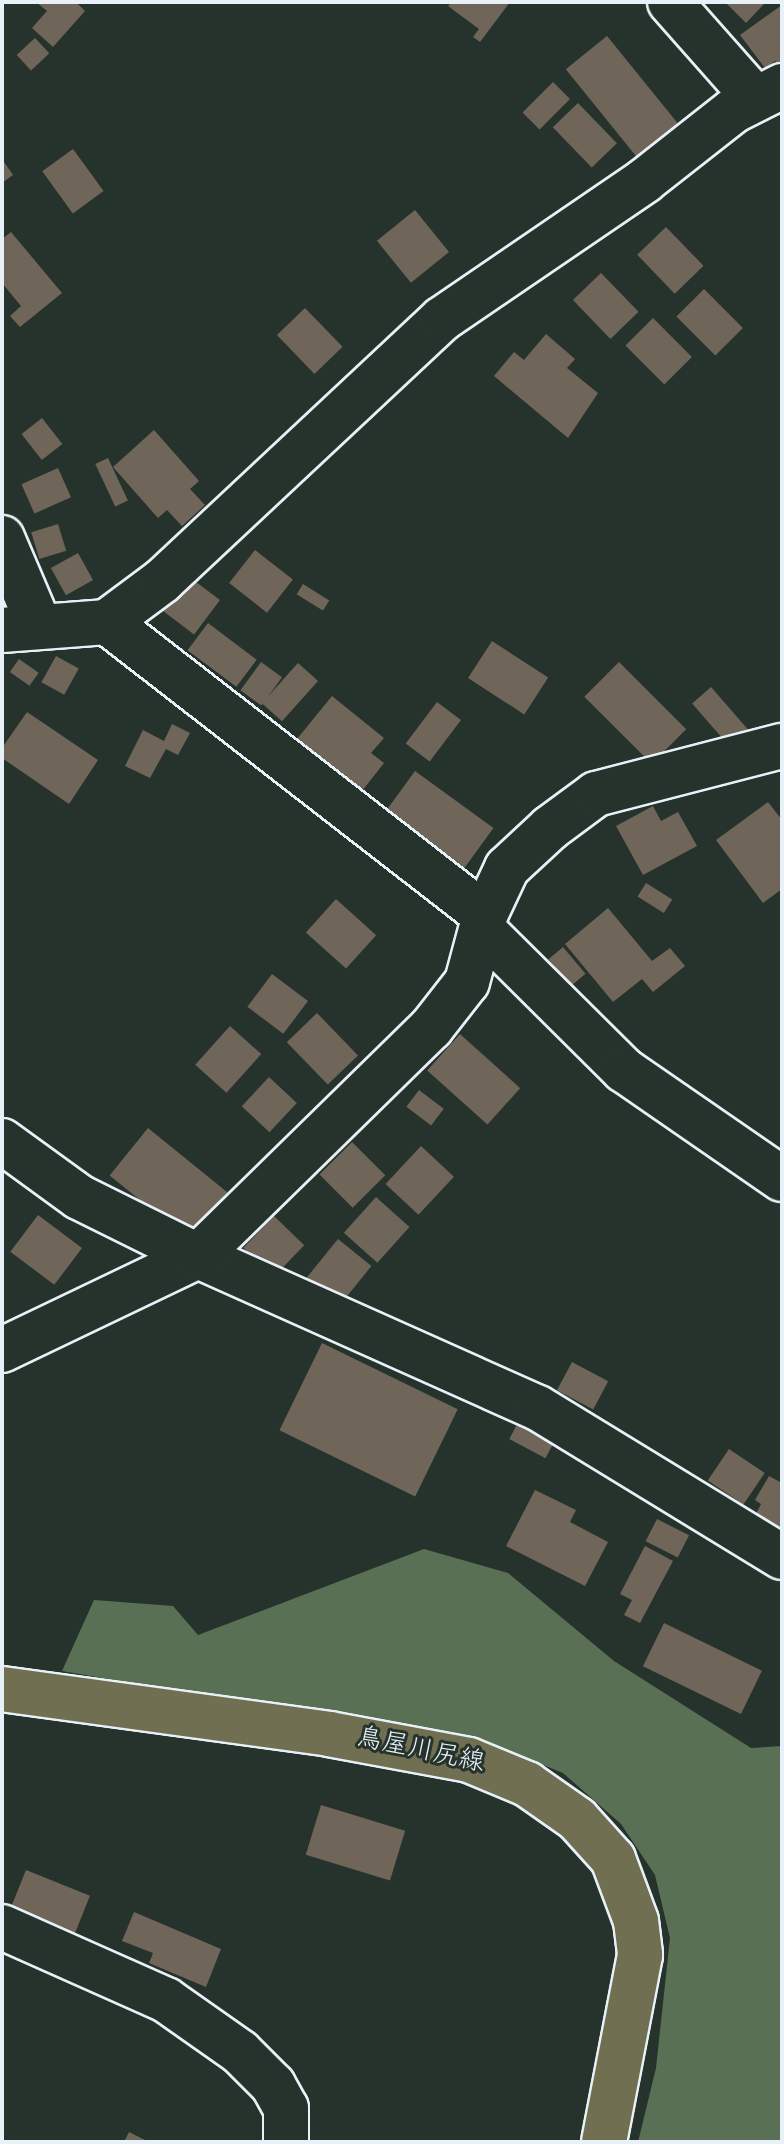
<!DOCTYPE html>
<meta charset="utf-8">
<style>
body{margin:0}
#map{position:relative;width:784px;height:2144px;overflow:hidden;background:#26332d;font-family:"Gochi Hand","Klee One",sans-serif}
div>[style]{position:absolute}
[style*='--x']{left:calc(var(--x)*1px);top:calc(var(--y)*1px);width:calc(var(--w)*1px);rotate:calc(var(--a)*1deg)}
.green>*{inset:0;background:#5a7054}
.building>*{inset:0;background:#706559;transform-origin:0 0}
.roads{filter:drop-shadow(2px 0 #e8f1f8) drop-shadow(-2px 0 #e8f1f8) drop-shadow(0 2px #e8f1f8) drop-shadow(0 -2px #e8f1f8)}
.minor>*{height:44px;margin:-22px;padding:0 22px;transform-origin:22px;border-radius:22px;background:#26332d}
.major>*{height:44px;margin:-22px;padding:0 22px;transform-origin:22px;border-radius:22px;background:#706f52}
span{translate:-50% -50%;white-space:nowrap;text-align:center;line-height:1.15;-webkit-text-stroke:6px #26332d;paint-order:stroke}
.street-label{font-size:26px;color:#e8f1f8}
.frame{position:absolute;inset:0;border:4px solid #e8f1f8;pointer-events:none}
</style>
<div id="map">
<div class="green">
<div style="clip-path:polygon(424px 1549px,508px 1573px,614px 1661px,751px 1748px,782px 1746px,782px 2142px,638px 2142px,656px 2068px,670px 1938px,655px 1875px,621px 1824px,563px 1773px,494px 1745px,62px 1671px,94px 1600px,173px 1606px,198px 1635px)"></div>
</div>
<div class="building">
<div style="clip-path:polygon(36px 2px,76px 2px,85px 11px,53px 47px,32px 28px,47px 11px)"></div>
<div style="clip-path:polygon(452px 2px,510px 2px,480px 42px,473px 37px,479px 29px,448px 6px)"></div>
<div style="clip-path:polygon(725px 2px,766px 2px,746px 23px)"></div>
<div style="clip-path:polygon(782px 5px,782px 67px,775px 61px,765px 68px,740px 35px)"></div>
<div style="left:607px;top:36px;width:114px;height:53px;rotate:51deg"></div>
<div style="left:35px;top:38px;width:21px;height:25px;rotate:47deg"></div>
<div style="left:553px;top:82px;width:24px;height:43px;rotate:45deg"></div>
<div style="left:578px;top:103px;width:56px;height:35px;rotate:46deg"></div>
<div style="left:73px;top:149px;width:52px;height:38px;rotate:54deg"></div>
<div style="clip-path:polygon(2px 159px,13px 175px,2px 183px)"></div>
<div style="left:415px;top:210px;width:54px;height:49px;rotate:51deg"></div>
<div style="left:666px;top:227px;width:54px;height:40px;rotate:46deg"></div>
<div style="clip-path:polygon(11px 232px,62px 293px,20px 327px,10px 316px,21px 306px,2px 283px,2px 239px)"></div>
<div style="left:601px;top:273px;width:54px;height:39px;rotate:46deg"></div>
<div style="left:704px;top:289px;width:55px;height:39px;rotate:45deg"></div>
<div style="left:305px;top:308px;width:54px;height:39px;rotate:46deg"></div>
<div style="left:653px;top:318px;width:55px;height:39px;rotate:45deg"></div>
<div style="clip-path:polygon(546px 334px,575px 359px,567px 368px,598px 393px,568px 438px,494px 376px,514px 352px,524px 360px)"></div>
<div style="left:42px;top:418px;width:33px;height:26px;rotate:52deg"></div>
<div style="clip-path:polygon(154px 430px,199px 481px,190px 489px,205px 505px,182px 526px,167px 510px,158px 518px,113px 467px)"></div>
<div style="left:108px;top:458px;width:47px;height:14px;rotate:65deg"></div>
<div style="left:58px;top:468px;width:32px;height:40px;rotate:66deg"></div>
<div style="left:58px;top:524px;width:28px;height:28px;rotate:73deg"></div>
<div style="left:255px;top:550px;width:48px;height:42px;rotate:38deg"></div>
<div style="left:78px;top:553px;width:31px;height:31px;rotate:61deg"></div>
<div style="left:188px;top:576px;width:40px;height:43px;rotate:37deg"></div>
<div style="left:303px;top:584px;width:31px;height:12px;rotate:32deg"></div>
<div style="left:208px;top:623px;width:61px;height:34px;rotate:37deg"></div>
<div style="left:492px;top:641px;width:67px;height:44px;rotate:33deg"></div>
<div style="left:56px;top:656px;width:26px;height:30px;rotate:29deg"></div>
<div style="left:19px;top:659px;width:24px;height:16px;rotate:35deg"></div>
<div style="left:261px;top:662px;width:26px;height:35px;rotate:36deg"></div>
<div style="left:619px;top:662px;width:95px;height:49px;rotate:45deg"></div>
<div style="left:298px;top:663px;width:27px;height:54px;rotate:42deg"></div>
<div style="left:711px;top:687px;width:58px;height:25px;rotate:49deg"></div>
<div style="clip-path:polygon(332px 696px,384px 738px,371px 753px,384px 763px,362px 791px,297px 739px)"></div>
<div style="left:437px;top:702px;width:30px;height:52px;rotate:37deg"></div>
<div style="clip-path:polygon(27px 712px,98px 760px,69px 804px,2px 758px,2px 748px)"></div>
<div style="clip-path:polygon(172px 724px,190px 733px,178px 755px,166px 749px,150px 778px,125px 766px,143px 730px,164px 741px)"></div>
<div style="left:415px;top:771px;width:97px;height:52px;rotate:36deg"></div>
<div style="clip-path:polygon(768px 802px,782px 820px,782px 889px,763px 903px,716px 840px)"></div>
<div style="clip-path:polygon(653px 806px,661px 821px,678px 812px,697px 846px,643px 875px,616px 826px)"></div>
<div style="left:646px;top:883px;width:31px;height:16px;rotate:32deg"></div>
<div style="left:336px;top:899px;width:54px;height:45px;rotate:42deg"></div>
<div style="clip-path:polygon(608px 908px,652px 961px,670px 948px,685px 966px,653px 992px,642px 979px,613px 1002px,565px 944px)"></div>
<div style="left:563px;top:947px;width:35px;height:19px;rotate:50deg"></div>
<div style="left:272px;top:974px;width:45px;height:41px;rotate:37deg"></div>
<div style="left:317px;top:1013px;width:59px;height:42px;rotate:46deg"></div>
<div style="left:230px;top:1026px;width:42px;height:52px;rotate:42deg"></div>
<div style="left:460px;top:1034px;width:81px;height:49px;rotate:42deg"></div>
<div style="left:269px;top:1077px;width:38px;height:40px;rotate:43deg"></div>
<div style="left:419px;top:1090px;width:31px;height:21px;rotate:37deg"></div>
<div style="left:148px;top:1128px;width:102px;height:61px;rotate:39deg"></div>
<div style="left:352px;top:1142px;width:47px;height:46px;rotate:45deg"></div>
<div style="left:421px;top:1146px;width:45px;height:52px;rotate:43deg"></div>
<div style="left:376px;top:1197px;width:45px;height:48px;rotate:42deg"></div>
<div style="left:38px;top:1215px;width:55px;height:46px;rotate:37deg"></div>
<div style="left:274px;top:1216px;width:42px;height:44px;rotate:44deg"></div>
<div style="left:338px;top:1239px;width:43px;height:51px;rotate:39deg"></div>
<div style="left:322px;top:1343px;width:151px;height:97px;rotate:26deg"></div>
<div style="left:572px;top:1362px;width:41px;height:32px;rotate:28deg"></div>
<div style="left:521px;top:1417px;width:41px;height:25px;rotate:28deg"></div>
<div style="left:729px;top:1449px;width:43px;height:38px;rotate:34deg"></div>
<div style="clip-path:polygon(769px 1476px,782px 1483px,782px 1529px,756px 1514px,761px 1504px,755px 1500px)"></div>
<div style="clip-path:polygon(535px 1490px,576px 1510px,570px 1522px,608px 1542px,585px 1586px,506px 1546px)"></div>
<div style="left:657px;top:1519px;width:36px;height:25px;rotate:27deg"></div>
<div style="clip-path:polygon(645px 1546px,673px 1561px,640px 1623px,624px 1615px,632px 1600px,620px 1594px)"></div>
<div style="left:664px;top:1623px;width:109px;height:48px;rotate:26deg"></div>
<div style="left:321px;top:1805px;width:88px;height:52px;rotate:17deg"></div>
<div style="left:26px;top:1870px;width:69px;height:44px;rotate:22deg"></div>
<div style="clip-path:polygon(134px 1912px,221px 1949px,206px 1987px,149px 1963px,153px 1953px,122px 1941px)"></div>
<div style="clip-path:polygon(129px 2132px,149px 2142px,124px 2142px)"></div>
</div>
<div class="roads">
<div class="minor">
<div style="--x:670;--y:2;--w:127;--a:48.5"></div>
<div style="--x:2;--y:538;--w:95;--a:67"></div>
<div style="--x:107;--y:622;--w:478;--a:37.8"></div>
<div style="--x:2;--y:630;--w:105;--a:-4.4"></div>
<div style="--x:107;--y:622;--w:69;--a:-36.7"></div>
<div style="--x:162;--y:581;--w:383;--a:-43.1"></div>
<div style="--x:442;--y:319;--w:245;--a:-34.3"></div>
<div style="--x:644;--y:181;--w:113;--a:-38.2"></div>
<div style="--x:733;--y:111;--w:55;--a:-27"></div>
<div style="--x:485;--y:932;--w:196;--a:44.8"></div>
<div style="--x:624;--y:1070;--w:192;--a:34.6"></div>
<div style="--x:2;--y:1141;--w:95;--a:36"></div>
<div style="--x:79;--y:1197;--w:133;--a:26.4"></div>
<div style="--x:198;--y:1256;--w:372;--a:24.1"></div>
<div style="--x:538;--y:1408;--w:286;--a:31.4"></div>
<div style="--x:2;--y:1350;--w:217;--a:-25.6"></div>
<div style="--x:198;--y:1256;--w:326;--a:-44.4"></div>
<div style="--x:431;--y:1028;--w:58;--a:-52"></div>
<div style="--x:467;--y:982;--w:69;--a:-75"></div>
<div style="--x:485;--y:915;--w:52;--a:-64.9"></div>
<div style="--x:507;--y:868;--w:59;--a:-42.9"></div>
<div style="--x:550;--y:828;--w:57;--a:-36.5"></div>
<div style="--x:596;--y:794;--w:192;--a:-14.5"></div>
<div style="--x:2;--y:1927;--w:180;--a:24"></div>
<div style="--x:166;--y:2000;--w:90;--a:35.1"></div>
<div style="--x:240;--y:2052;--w:47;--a:45"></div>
<div style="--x:273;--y:2085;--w:26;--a:61"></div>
<div style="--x:286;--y:2108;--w:34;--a:90"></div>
</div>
<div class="major">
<div style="--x:2;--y:1689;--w:330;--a:7.8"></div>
<div style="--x:329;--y:1734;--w:142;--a:10.5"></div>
<div style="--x:469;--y:1760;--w:63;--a:22.5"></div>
<div style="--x:527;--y:1784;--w:61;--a:35"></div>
<div style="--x:577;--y:1819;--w:54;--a:48"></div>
<div style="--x:613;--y:1859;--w:66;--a:69.6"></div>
<div style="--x:636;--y:1921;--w:34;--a:83"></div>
<div style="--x:640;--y:1955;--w:190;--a:100.9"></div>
</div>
</div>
<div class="street-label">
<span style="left:420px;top:1753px;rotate:12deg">鳥屋川尻線</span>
</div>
<div class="frame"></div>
</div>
